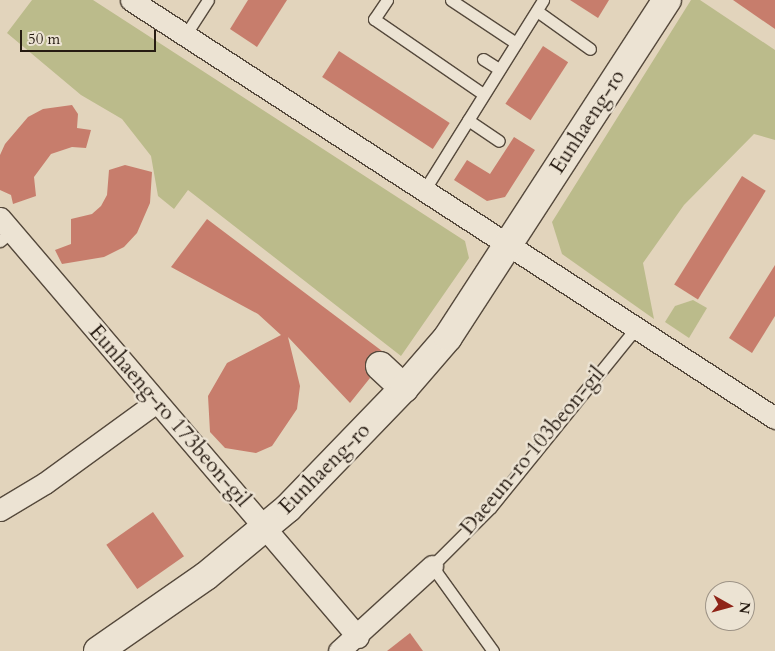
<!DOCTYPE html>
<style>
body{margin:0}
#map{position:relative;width:775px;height:651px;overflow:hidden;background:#e2d4bc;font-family:Cardo,serif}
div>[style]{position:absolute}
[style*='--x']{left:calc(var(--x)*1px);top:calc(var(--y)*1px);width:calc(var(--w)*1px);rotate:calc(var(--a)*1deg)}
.green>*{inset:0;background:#bbbb8b}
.building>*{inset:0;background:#c77d6c;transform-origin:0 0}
.roads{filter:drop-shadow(1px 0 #55493c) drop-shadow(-1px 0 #55493c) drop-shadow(0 1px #55493c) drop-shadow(0 -1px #55493c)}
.service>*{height:11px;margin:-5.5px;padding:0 5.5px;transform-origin:5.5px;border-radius:5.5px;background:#ece3d3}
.minor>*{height:21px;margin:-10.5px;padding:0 10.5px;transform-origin:10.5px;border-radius:10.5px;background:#ece3d3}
.tertiary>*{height:28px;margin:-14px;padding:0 14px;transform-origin:14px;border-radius:14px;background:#ece3d3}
span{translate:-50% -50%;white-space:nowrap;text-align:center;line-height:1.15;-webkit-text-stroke:5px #ece3d3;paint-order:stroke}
.street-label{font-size:21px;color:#261b12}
.north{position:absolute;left:705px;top:581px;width:50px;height:50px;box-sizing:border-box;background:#ece3d3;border:1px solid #9d9386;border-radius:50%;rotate:97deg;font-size:14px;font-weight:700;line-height:20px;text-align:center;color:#261b12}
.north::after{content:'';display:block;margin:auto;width:18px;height:22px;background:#8f2418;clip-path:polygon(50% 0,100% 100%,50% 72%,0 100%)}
.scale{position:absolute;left:20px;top:30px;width:136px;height:22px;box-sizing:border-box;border:2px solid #261b12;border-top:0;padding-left:6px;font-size:15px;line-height:18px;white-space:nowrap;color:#261b12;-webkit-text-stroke:4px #ece3d3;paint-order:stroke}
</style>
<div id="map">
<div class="green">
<div style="clip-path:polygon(32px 0,93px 0,465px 241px,469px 258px,401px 356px,188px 190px,174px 209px,158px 196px,151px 156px,122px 119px,81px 95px,7px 33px)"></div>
<div style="clip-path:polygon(691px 0,700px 0,775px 50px,775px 140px,754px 134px,684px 205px,643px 263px,654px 319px,562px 254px,552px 222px)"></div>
<div style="clip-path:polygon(693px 300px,707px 308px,689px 338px,665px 322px,675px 306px)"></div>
</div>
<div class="building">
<div style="clip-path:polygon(248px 0,287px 0,257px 47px,230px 29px)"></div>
<div style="clip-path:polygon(570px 0,609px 0,598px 18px)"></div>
<div style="clip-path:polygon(733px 0,775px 0,775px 29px)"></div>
<div style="left:543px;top:46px;width:30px;height:69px;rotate:33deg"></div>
<div style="left:339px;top:51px;width:132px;height:31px;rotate:33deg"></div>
<div style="clip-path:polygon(72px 105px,78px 114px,77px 128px,91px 130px,86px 148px,72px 147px,51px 154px,34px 177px,36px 196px,13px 204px,11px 195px,0 190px,0 155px,5px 144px,28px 117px,43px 109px)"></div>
<div style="clip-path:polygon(514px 137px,535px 150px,505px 197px,487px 201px,454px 180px,467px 160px,490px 174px)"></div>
<div style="clip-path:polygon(125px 165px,152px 172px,150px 203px,137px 233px,124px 247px,104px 257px,62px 264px,55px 250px,71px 244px,71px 219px,92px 214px,101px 206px,107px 195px,109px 170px)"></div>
<div style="left:742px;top:176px;width:28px;height:128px;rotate:32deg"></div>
<div style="clip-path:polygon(207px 219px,382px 351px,368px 356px,365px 370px,370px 378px,350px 403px,288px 337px,300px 386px,297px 409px,272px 446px,256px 453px,225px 448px,210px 432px,208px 396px,227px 363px,281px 335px,258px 314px,171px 267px)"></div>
<div style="clip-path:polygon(775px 265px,775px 316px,752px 353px,729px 338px)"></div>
<div style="left:153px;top:512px;width:54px;height:57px;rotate:55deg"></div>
<div style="clip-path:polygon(410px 633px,423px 651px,387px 651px)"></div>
</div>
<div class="roads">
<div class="service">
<div style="--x:387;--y:0;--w:23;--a:124"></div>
<div style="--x:374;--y:19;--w:132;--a:34.5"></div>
<div style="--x:451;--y:0;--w:78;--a:33.5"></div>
<div style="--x:537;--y:11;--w:65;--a:35.6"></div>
<div style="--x:186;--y:34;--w:40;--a:-57.1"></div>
<div style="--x:483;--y:59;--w:19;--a:32"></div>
<div style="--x:468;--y:120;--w:37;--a:34"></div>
<div style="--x:425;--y:189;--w:223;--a:-58"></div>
<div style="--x:0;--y:241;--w:16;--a:-40"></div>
<div style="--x:493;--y:651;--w:105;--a:-125.7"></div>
<div style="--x:432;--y:566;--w:83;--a:-45"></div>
<div style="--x:491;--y:507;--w:229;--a:-51"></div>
</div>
<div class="minor">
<div style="--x:131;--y:0;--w:768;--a:32.99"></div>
<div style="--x:0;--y:218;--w:551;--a:49.49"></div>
<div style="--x:0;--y:510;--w:52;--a:-31"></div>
<div style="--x:45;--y:483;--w:136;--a:-36"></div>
<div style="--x:339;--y:651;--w:126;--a:-42.4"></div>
</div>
<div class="tertiary">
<div style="--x:380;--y:366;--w:33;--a:43"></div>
<div style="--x:98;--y:651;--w:131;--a:-34.8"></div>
<div style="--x:206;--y:576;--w:107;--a:-39.7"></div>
<div style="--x:288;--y:508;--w:167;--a:-46"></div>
<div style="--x:404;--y:388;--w:67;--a:-49.2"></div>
<div style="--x:448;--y:337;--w:402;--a:-57"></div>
</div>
</div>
<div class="street-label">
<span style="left:588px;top:122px;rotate:-57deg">Eunhaeng-ro</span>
<span style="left:169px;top:416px;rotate:49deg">Eunhaeng-ro 173beon-gil</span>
<span style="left:533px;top:451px;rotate:-50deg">Daeeun-ro 103beon-gil</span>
<span style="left:325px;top:469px;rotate:-45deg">Eunhaeng-ro</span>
</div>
<div class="north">N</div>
<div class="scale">50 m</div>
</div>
